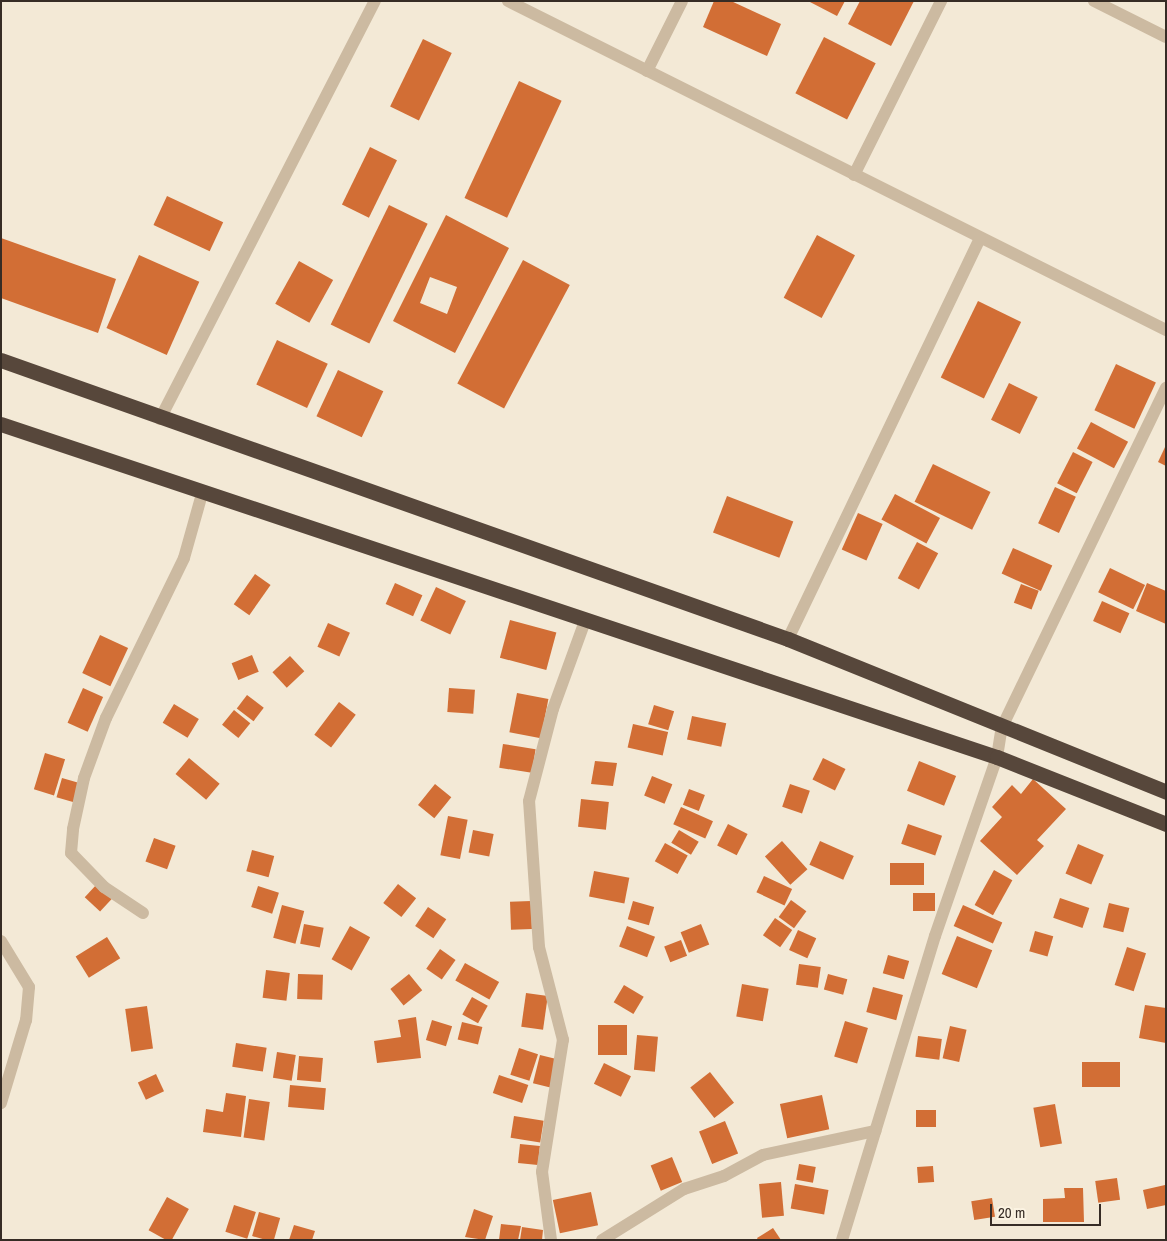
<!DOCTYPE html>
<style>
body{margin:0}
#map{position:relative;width:1167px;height:1241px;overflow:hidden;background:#f3e9d6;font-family:"Archivo Narrow",sans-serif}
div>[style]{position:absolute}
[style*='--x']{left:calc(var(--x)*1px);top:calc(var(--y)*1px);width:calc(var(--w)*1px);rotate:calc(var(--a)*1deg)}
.building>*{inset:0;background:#d26e35;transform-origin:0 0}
.minor>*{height:12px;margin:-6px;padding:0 6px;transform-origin:6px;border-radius:6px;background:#ccbaa1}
.highway>*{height:15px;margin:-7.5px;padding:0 7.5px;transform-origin:7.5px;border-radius:7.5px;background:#57473b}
span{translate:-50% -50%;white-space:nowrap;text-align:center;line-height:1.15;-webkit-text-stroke:4px #fbf3e2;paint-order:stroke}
.frame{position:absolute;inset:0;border:2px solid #362c25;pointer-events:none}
.scale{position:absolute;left:990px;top:1204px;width:111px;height:22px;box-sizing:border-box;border:2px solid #362c25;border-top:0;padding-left:6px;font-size:15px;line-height:18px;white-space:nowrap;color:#362c25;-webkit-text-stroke:4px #fbf3e2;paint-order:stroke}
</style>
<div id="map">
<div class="building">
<div style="clip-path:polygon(714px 1px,731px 1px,781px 24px,767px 56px,703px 27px)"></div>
<div style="clip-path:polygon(808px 1px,845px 1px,837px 16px)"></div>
<div style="clip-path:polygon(860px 1px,914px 1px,891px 46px,848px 24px)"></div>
<div style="left:824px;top:37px;width:58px;height:63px;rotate:27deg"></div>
<div style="left:423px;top:39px;width:32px;height:75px;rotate:26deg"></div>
<div style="left:519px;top:81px;width:47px;height:129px;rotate:25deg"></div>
<div style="left:370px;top:147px;width:30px;height:64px;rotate:26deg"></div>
<div style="left:167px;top:196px;width:62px;height:32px;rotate:25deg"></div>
<div style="left:389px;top:205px;width:43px;height:133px;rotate:26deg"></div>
<div style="clip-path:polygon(evenodd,446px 215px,509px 248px,455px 353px,393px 321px,446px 215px,430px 277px,457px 287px,447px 314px,420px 303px,430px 277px)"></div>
<div style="left:817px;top:235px;width:43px;height:71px;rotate:28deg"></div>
<div style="clip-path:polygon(1px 238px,116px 279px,98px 333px,1px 298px)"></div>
<div style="left:139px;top:255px;width:66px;height:80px;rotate:24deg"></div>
<div style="left:523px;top:260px;width:53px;height:140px;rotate:28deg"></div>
<div style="left:299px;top:261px;width:39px;height:49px;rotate:29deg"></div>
<div style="left:978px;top:301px;width:48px;height:85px;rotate:26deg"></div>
<div style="left:277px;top:340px;width:56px;height:49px;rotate:25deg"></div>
<div style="left:1116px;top:364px;width:44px;height:51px;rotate:25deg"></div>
<div style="left:338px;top:370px;width:50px;height:51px;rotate:25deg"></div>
<div style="left:1009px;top:383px;width:32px;height:41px;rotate:26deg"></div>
<div style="left:1091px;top:422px;width:42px;height:30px;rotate:28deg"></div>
<div style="clip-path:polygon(1166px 445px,1166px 466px,1158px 462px)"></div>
<div style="left:1073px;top:452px;width:22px;height:35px;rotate:27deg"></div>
<div style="left:933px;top:464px;width:64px;height:42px;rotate:26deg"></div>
<div style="left:1055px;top:487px;width:23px;height:40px;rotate:25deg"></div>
<div style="left:895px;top:494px;width:51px;height:29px;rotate:28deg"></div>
<div style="left:727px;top:496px;width:71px;height:39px;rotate:21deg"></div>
<div style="left:858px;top:513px;width:27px;height:40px;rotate:24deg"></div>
<div style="left:917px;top:542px;width:24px;height:41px;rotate:28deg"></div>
<div style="left:1013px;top:548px;width:43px;height:28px;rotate:24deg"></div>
<div style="left:1110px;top:568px;width:39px;height:27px;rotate:26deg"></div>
<div style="left:255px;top:574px;width:19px;height:37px;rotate:35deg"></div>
<div style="left:395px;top:583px;width:30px;height:23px;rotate:24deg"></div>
<div style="clip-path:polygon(1147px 583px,1166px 591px,1166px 624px,1136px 611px)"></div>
<div style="left:1021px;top:584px;width:19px;height:20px;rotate:21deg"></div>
<div style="left:436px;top:587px;width:33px;height:37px;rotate:25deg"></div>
<div style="left:1102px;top:601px;width:30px;height:22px;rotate:24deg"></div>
<div style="left:510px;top:620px;width:48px;height:39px;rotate:15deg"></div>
<div style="left:328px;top:623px;width:24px;height:26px;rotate:24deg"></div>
<div style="left:100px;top:635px;width:31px;height:42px;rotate:25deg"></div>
<div style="left:252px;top:655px;width:18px;height:22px;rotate:68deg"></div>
<div style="left:290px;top:656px;width:21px;height:24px;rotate:47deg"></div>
<div style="left:83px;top:688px;width:22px;height:38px;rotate:24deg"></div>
<div style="left:449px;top:688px;width:26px;height:24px;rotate:4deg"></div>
<div style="left:517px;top:693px;width:32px;height:40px;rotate:11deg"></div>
<div style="left:247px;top:695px;width:21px;height:17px;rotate:37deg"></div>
<div style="left:339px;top:702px;width:21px;height:41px;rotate:37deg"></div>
<div style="left:174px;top:704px;width:29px;height:22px;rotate:31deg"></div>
<div style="left:654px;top:705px;width:21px;height:20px;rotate:17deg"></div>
<div style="left:234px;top:710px;width:21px;height:19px;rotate:39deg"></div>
<div style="left:692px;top:716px;width:35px;height:24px;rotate:12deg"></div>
<div style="left:633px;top:724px;width:36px;height:24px;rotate:13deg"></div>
<div style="left:503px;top:744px;width:33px;height:24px;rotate:9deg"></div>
<div style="left:45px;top:753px;width:21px;height:38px;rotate:17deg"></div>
<div style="left:189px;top:758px;width:40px;height:21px;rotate:40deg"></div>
<div style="left:823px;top:758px;width:25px;height:24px;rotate:26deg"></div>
<div style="clip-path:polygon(595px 761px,617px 763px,613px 786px,591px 784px)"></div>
<div style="left:919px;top:761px;width:40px;height:32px;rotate:22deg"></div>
<div style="left:652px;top:776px;width:22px;height:21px;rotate:22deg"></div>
<div style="left:62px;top:778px;width:18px;height:20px;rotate:16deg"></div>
<div style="clip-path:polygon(1033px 779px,1066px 809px,1037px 840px,1044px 846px,1017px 875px,980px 841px,1002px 817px,992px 807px,1012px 785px,1021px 794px)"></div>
<div style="left:435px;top:784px;width:21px;height:27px;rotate:39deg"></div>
<div style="left:790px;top:784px;width:21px;height:24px;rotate:19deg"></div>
<div style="left:689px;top:789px;width:17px;height:17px;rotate:21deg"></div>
<div style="left:581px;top:799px;width:28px;height:28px;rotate:6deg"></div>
<div style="left:681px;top:807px;width:35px;height:19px;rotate:24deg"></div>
<div style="left:448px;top:816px;width:20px;height:40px;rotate:11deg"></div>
<div style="left:728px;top:824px;width:22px;height:24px;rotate:27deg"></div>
<div style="left:908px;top:824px;width:36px;height:21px;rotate:19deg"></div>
<div style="left:473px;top:830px;width:21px;height:23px;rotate:11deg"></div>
<div style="left:679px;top:830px;width:23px;height:15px;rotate:31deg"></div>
<div style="left:154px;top:838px;width:23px;height:25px;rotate:20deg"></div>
<div style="left:782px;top:841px;width:38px;height:23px;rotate:48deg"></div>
<div style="left:820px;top:841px;width:37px;height:26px;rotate:24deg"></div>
<div style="left:665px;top:843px;width:26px;height:21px;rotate:29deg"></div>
<div style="left:1078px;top:844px;width:28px;height:32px;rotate:23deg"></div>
<div style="left:252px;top:850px;width:23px;height:22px;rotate:15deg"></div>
<div style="left:924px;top:863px;width:22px;height:34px;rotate:90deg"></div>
<div style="left:994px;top:870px;width:21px;height:40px;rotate:29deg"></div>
<div style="left:594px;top:871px;width:36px;height:26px;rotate:11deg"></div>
<div style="left:764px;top:876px;width:31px;height:18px;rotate:25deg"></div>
<div style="left:97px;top:884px;width:21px;height:18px;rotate:43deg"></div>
<div style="left:398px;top:884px;width:23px;height:24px;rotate:38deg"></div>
<div style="left:258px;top:886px;width:22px;height:22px;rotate:18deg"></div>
<div style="left:913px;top:893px;width:22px;height:18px"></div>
<div style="left:1060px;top:898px;width:31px;height:21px;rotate:19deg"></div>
<div style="left:791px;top:900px;width:19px;height:21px;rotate:36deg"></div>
<div style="left:531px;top:901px;width:28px;height:21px;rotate:88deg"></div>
<div style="left:633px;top:901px;width:22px;height:19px;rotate:16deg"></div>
<div style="left:1109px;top:903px;width:21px;height:25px;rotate:14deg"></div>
<div style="left:282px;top:905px;width:23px;height:34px;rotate:15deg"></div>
<div style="left:963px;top:905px;width:43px;height:23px;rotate:24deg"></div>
<div style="left:428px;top:907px;width:22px;height:23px;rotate:34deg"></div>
<div style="left:775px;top:918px;width:21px;height:21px;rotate:35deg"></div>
<div style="left:304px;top:924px;width:20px;height:20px;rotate:11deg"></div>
<div style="left:701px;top:924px;width:22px;height:22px;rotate:68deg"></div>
<div style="left:350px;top:926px;width:23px;height:38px;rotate:29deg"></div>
<div style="left:627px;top:926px;width:30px;height:22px;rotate:21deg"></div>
<div style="left:798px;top:930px;width:20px;height:22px;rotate:24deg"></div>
<div style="left:1035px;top:931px;width:19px;height:21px;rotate:16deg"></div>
<div style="left:957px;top:936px;width:38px;height:41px;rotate:22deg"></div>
<div style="left:107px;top:937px;width:25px;height:37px;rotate:58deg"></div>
<div style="left:681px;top:940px;width:17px;height:18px;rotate:69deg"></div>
<div style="left:1127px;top:947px;width:20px;height:40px;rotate:18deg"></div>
<div style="left:440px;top:949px;width:19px;height:24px;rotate:35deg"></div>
<div style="left:888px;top:955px;width:22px;height:19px;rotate:16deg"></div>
<div style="left:465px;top:963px;width:39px;height:20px;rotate:29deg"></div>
<div style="left:799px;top:964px;width:22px;height:21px;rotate:8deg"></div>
<div style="left:266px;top:970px;width:24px;height:28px;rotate:7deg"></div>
<div style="left:298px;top:974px;width:25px;height:25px;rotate:2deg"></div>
<div style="left:409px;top:974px;width:21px;height:24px;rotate:51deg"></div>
<div style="left:828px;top:974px;width:20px;height:16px;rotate:15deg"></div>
<div style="left:742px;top:984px;width:27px;height:33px;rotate:10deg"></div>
<div style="left:624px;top:985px;width:23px;height:20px;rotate:31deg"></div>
<div style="left:873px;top:987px;width:31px;height:26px;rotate:15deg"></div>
<div style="left:526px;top:993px;width:22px;height:34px;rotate:8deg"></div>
<div style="left:472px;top:997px;width:18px;height:20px;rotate:29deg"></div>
<div style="clip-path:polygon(1145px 1005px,1166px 1008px,1166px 1043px,1139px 1038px)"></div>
<div style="left:147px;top:1006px;width:43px;height:22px;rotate:82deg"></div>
<div style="clip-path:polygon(416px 1017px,421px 1058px,377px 1063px,374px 1041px,401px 1037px,398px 1020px)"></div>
<div style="left:432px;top:1020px;width:21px;height:21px;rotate:17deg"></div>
<div style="left:845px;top:1021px;width:24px;height:37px;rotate:17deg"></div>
<div style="left:462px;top:1022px;width:21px;height:18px;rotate:14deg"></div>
<div style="left:598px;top:1025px;width:29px;height:30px"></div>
<div style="left:950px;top:1026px;width:17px;height:33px;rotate:13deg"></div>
<div style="left:637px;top:1035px;width:21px;height:35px;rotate:5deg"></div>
<div style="left:918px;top:1036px;width:24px;height:21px;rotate:7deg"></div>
<div style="left:236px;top:1043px;width:31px;height:24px;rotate:9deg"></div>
<div style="left:519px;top:1048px;width:20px;height:28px;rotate:18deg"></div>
<div style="left:277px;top:1052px;width:19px;height:26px;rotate:9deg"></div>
<div style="left:540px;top:1055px;width:21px;height:29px;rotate:14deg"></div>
<div style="left:299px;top:1056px;width:24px;height:24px;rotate:5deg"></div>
<div style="left:1082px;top:1062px;width:38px;height:25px"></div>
<div style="left:604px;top:1063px;width:30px;height:23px;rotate:26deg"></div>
<div style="left:710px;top:1072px;width:39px;height:25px;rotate:52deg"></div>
<div style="left:156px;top:1074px;width:19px;height:20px;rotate:65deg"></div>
<div style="left:499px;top:1075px;width:31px;height:19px;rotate:19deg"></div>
<div style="left:290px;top:1085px;width:36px;height:22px;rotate:5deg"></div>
<div style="clip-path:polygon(226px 1093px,246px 1096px,241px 1137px,203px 1132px,206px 1109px,223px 1112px)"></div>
<div style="left:822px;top:1095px;width:35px;height:43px;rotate:78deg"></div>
<div style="left:249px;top:1099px;width:21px;height:39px;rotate:8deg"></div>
<div style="left:1055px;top:1104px;width:40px;height:22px;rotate:80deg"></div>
<div style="left:916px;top:1110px;width:20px;height:17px"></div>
<div style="left:514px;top:1116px;width:30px;height:22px;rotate:9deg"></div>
<div style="left:725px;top:1121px;width:35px;height:28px;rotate:68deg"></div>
<div style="left:520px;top:1144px;width:20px;height:19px;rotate:6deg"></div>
<div style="left:672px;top:1157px;width:27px;height:23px;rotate:68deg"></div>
<div style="left:799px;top:1164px;width:17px;height:16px;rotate:10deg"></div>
<div style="left:933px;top:1166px;width:16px;height:16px;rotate:86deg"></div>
<div style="left:1117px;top:1178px;width:22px;height:22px;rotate:82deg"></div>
<div style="left:781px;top:1182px;width:34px;height:22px;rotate:85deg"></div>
<div style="left:795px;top:1184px;width:34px;height:25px;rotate:10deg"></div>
<div style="clip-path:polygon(1165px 1185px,1166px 1205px,1147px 1209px,1143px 1190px)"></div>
<div style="clip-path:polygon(1064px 1188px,1083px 1188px,1084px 1222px,1043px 1222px,1043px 1199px,1065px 1198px)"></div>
<div style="left:591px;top:1192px;width:34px;height:39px;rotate:78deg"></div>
<div style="left:167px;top:1197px;width:25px;height:38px;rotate:29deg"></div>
<div style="left:992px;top:1198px;width:19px;height:21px;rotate:81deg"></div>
<div style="left:234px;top:1205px;width:23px;height:28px;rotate:18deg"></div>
<div style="clip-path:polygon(474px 1209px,493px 1216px,485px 1240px,465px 1237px)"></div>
<div style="left:259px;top:1212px;width:22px;height:25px;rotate:16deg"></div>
<div style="clip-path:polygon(501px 1224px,521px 1226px,518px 1240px,499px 1240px)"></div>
<div style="clip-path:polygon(294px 1225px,315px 1231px,312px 1240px,289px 1240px)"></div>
<div style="clip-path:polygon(522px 1227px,543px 1230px,542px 1240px,520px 1240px)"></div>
<div style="clip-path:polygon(773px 1228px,781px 1240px,758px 1240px,757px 1238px)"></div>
</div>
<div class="minor">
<div style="--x:508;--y:1;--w:736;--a:26.57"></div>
<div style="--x:1094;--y:1;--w:80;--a:26.6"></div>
<div style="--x:647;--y:71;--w:78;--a:-63.4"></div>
<div style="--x:854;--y:175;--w:195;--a:-63.4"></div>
<div style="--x:160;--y:419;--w:470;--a:-62.8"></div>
<div style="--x:788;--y:639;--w:444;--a:-64.4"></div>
<div style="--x:143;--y:913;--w:47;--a:-146.3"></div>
<div style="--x:104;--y:887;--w:47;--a:-134.1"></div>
<div style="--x:71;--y:853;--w:24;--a:-85"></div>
<div style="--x:73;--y:829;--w:52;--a:-77.8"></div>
<div style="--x:84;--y:778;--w:64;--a:-69.9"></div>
<div style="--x:106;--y:718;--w:178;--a:-64"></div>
<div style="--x:184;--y:558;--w:66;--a:-74.3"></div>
<div style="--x:1;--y:941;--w:54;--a:58.7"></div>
<div style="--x:29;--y:987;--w:33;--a:95"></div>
<div style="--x:26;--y:1020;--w:87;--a:106.8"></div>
<div style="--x:551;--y:1240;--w:69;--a:-97.5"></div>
<div style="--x:542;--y:1172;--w:134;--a:-81"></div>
<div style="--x:563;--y:1040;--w:96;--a:-104.5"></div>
<div style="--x:539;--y:947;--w:146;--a:-93.9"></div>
<div style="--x:529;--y:801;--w:95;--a:-75.4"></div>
<div style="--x:553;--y:709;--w:94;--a:-70"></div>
<div style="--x:602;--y:1240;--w:97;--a:-31.9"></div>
<div style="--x:684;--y:1189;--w:42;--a:-18"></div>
<div style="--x:724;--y:1176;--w:44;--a:-28.3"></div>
<div style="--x:763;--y:1155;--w:115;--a:-12.1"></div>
<div style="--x:842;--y:1240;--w:318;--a:-73"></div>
<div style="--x:935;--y:936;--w:189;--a:-70.9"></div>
<div style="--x:997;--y:757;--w:30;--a:-81"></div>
<div style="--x:1002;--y:727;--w:377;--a:-64.2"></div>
</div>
<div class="highway">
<div style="--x:1;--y:360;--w:835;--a:19.52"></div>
<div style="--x:788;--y:639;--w:408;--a:22"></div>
<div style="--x:1;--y:424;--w:1050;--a:18.49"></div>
<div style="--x:997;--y:757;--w:182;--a:21.6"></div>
</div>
<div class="frame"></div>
<div class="scale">20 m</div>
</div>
